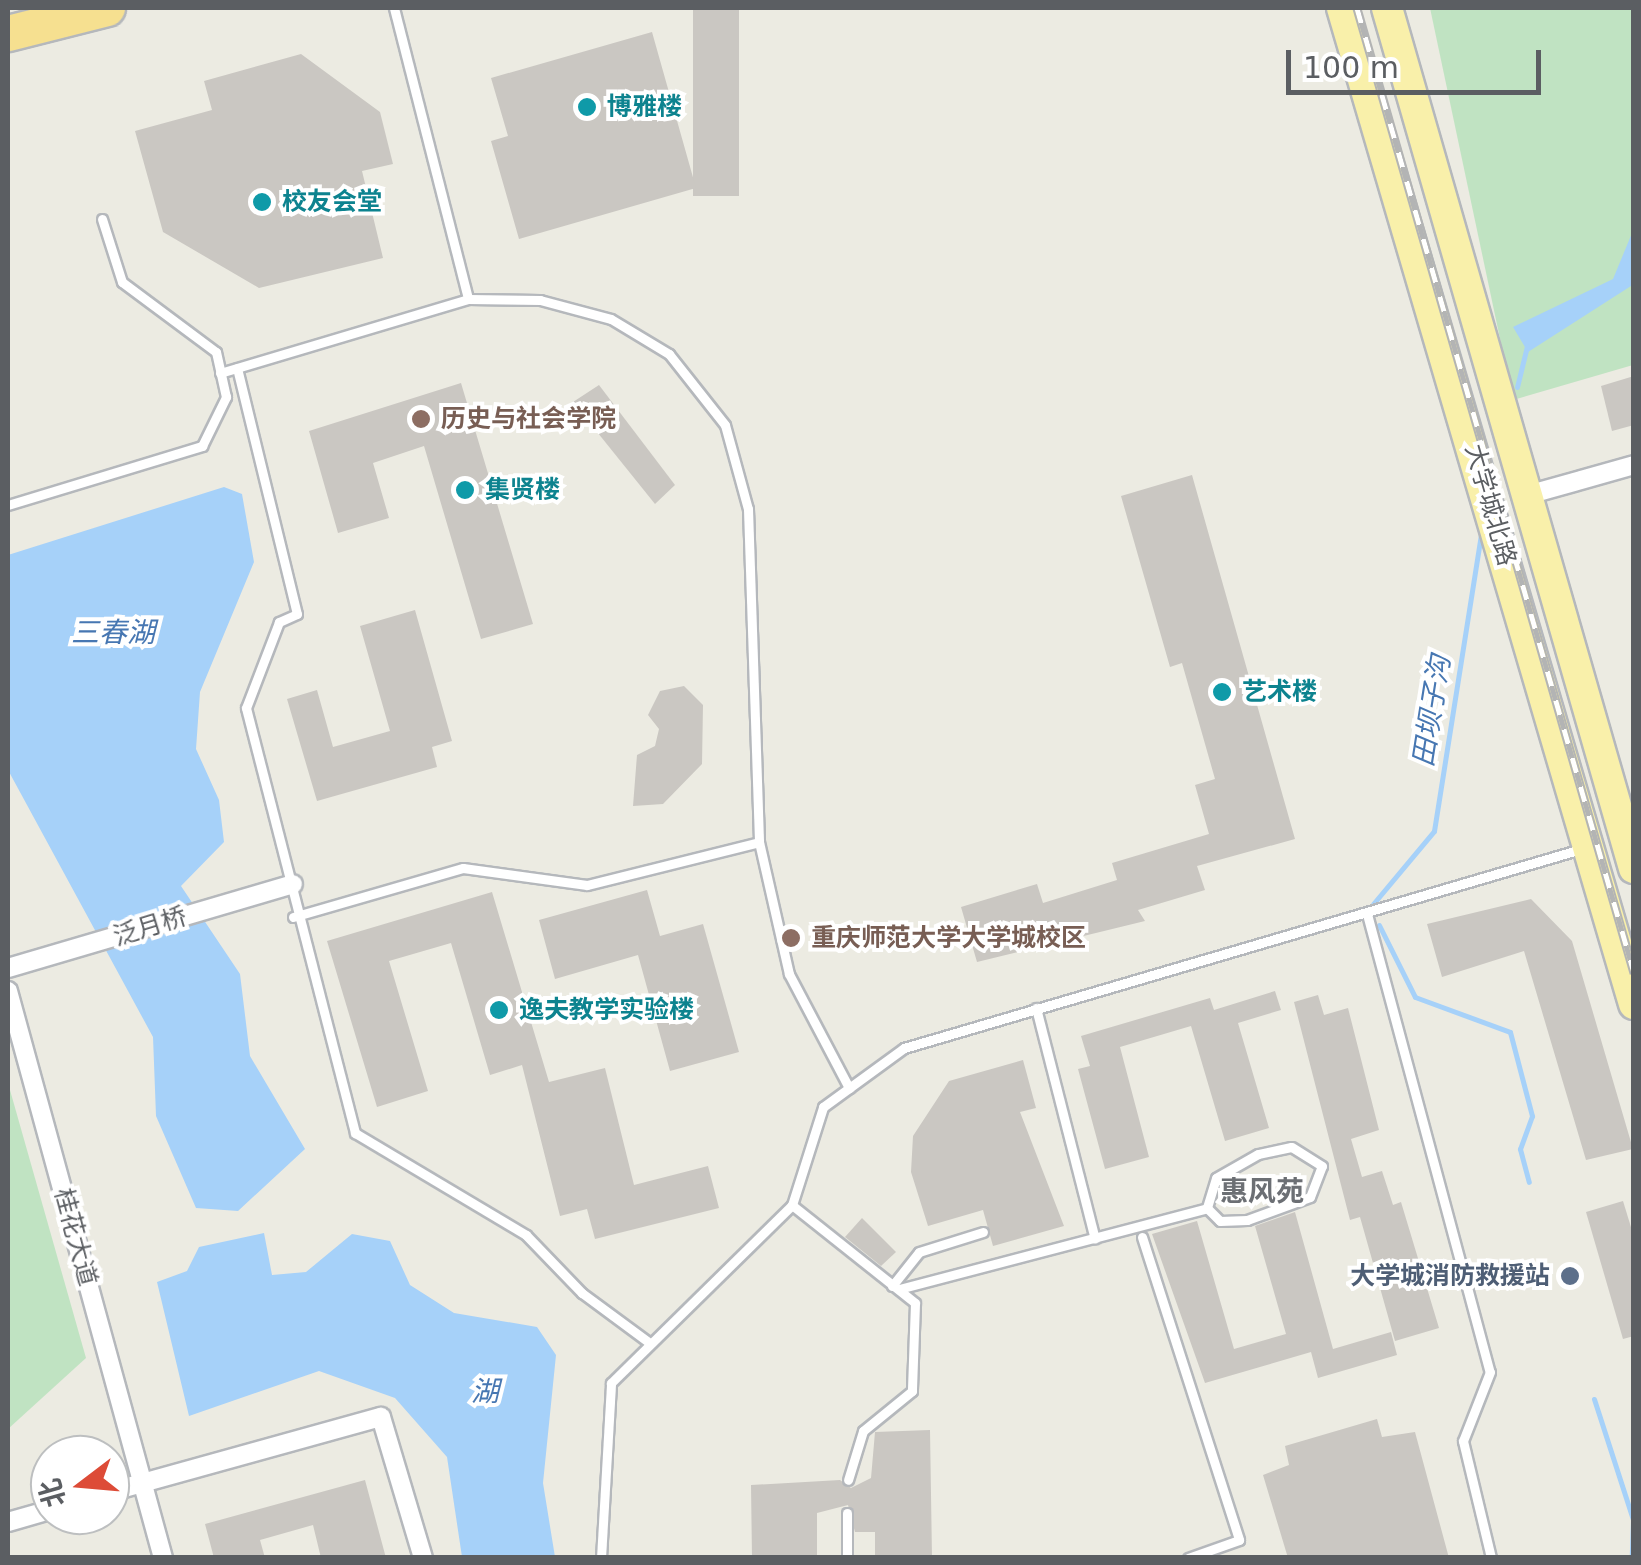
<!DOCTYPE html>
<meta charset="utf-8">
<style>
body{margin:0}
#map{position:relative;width:1641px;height:1565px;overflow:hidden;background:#ecebe2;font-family:"DejaVu Sans","Noto Sans SC",sans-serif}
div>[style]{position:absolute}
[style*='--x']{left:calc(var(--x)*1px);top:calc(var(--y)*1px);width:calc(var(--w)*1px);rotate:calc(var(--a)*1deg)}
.green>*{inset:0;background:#c0e3c2}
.water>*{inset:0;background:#a6d1f9}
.stream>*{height:5px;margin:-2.5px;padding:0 2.5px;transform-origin:2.5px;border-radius:2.5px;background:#a6d1f9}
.building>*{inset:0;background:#cac7c2;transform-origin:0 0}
.roads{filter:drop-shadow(2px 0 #b5b8bc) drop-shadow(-2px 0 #b5b8bc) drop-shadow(0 2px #b5b8bc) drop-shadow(0 -2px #b5b8bc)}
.lane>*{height:9px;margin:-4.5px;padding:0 4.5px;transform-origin:4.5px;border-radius:4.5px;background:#fff}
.street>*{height:18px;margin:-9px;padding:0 9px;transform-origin:9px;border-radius:9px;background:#fff}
.primary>*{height:30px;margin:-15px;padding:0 15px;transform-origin:15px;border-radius:15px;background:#f9f0aa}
.highway>*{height:35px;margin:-17.5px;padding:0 17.5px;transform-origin:17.5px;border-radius:17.5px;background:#f6e090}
.rail>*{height:9px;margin-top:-4.5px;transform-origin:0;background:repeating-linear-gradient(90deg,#fff 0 15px,#b3b4b4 0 30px);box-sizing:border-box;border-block:2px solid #b3b4b4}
.dots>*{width:28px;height:28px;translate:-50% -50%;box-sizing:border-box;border:5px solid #fff;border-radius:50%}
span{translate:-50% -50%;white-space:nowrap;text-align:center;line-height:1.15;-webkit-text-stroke:8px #fff;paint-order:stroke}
.culture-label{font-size:25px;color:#0d838f;font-weight:700}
.left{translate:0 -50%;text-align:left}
.education-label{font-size:25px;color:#785e54;font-weight:700}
.street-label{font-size:25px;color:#5b5e62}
.service-label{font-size:25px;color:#4e5e75;font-weight:700}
.right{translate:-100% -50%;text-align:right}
.water-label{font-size:28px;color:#4777b2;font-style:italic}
.neighbourhood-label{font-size:28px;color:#6c6f74;font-weight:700}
.frame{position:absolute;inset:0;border:10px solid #5b5e62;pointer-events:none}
.north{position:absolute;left:30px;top:1435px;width:100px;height:100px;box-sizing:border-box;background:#fff;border:2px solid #bdbfc0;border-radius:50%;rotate:254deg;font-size:28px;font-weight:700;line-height:40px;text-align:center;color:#5b5e62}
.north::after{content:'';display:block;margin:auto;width:35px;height:45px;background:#dd4b37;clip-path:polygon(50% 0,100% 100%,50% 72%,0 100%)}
.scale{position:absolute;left:1286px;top:50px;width:255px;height:45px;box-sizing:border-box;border:5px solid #5b5e62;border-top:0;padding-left:12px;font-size:30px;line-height:35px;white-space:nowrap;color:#5b5e62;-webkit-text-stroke:8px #fff;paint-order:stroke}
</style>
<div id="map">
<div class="green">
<div style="clip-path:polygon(1430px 8px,1633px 8px,1633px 365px,1513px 400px)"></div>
<div style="clip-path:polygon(8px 1083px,86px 1358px,8px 1429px)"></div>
</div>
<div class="water">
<div style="clip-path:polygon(1633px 186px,1631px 286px,1528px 352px,1513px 327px,1613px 279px,1632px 233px)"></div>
<div style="clip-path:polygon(224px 487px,242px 494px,254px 562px,200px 692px,196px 749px,219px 800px,224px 842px,181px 886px,240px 974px,250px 1056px,305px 1149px,238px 1211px,196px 1208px,156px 1116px,153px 1037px,8px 770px,8px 555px)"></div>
<div style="clip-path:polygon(264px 1233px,272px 1275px,306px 1272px,352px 1234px,390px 1241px,410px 1285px,454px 1313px,537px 1327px,556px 1355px,543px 1483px,555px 1557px,462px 1557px,447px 1457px,395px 1398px,319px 1371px,189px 1416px,157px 1282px,187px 1271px,199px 1247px)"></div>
</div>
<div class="stream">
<div style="--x:1517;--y:387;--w:42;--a:-76.3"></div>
<div style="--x:1373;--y:904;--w:95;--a:-50.1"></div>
<div style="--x:1434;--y:831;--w:302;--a:-81"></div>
<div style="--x:1379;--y:925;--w:80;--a:63.4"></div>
<div style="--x:1415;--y:997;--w:101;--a:20.2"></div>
<div style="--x:1510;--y:1032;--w:87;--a:75.3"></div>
<div style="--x:1532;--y:1116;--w:35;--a:110"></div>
<div style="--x:1520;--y:1149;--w:34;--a:75"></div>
<div style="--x:1594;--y:1399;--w:127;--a:72.1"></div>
<div style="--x:1633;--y:1520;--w:38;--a:92"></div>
</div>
<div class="building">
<div style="left:693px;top:8px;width:46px;height:188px"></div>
<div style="clip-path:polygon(652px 32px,696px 188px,519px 239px,491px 141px,508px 136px,491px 78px)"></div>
<div style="clip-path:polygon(301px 54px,380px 112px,393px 164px,362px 171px,383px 258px,259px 288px,163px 232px,135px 131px,212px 110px,204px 81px)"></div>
<div style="clip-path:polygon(1634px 376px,1634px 425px,1612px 431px,1601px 386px)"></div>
<div style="clip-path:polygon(461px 383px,533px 624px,481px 639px,424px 446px,373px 463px,389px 518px,338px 533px,309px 431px)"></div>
<div style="clip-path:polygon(599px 385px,675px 485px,655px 504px,573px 402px)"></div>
<div style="clip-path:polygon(1192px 475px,1295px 839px,1197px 866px,1205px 890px,1138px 910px,1145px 921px,977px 962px,961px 907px,1037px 884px,1043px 903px,1117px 880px,1112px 863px,1209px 834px,1195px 785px,1215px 779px,1182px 663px,1170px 667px,1121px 496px)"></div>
<div style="clip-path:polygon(415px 610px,452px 741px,432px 747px,437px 767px,317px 801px,287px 699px,317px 690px,333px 747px,390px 731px,360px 626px)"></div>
<div style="clip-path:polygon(684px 686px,703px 705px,702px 764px,663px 804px,633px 806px,637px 755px,655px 746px,659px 729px,648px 715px,660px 691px)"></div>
<div style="clip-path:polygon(647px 890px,660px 936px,703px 924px,739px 1052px,670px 1071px,638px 955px,555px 979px,539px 920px)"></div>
<div style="clip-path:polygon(492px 892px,549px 1082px,605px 1068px,634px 1185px,708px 1166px,719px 1208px,595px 1239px,587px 1209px,560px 1216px,522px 1065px,490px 1075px,451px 943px,389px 961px,428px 1091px,377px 1107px,327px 941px)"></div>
<div style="clip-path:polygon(1531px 899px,1572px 941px,1633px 1149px,1586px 1160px,1524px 951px,1442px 977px,1427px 924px)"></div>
<div style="clip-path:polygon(1275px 991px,1281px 1010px,1238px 1023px,1269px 1128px,1225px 1141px,1191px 1026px,1120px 1047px,1149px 1157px,1105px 1169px,1078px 1069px,1090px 1066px,1081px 1036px,1210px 998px,1214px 1010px)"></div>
<div style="clip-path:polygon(1318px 995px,1324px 1015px,1348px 1008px,1379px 1130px,1351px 1139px,1362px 1177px,1382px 1171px,1393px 1205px,1401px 1202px,1439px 1328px,1395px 1341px,1360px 1217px,1350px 1220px,1294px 1002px)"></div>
<div style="clip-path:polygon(1023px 1060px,1036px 1108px,1020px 1112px,1064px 1226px,993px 1246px,983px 1210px,928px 1226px,911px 1172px,913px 1136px,949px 1081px)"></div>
<div style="clip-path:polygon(1623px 1201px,1634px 1237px,1634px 1336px,1623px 1339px,1586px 1212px)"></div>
<div style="clip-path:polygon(1295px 1212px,1333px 1349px,1391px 1332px,1397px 1355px,1318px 1378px,1311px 1352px,1205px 1383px,1152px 1234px,1197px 1221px,1234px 1349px,1286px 1334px,1255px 1226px)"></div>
<div style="clip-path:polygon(862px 1218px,896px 1252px,881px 1266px,845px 1237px)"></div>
<div style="clip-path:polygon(1377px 1419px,1382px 1437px,1415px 1432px,1449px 1558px,1288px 1558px,1263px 1475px,1289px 1465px,1285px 1446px)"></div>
<div style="clip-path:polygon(930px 1430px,932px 1558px,875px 1558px,875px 1532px,855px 1532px,848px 1505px,817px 1513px,817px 1558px,752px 1558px,751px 1485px,840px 1480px,851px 1488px,871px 1478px,875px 1432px)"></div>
<div style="clip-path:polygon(365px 1480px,386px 1558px,321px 1558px,313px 1525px,260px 1540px,265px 1558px,214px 1558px,205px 1524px)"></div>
</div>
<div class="roads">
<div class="lane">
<div style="--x:394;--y:8;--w:300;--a:75.7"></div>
<div style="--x:237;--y:368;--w:253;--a:76.3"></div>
<div style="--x:297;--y:614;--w:20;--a:156"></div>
<div style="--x:279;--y:622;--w:92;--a:111"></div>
<div style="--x:246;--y:708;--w:439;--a:75.6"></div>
<div style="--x:355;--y:1133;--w:199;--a:30.8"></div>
<div style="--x:526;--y:1235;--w:81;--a:46"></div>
<div style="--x:582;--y:1293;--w:81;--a:36.4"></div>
<div style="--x:220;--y:373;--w:259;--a:-16.6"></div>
<div style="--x:468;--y:299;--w:72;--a:0.8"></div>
<div style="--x:540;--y:300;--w:73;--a:15"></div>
<div style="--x:611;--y:319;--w:68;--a:31.1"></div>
<div style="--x:669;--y:354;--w:90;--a:51.7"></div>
<div style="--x:725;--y:425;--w:87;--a:74.7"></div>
<div style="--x:748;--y:509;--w:333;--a:88.1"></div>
<div style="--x:759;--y:842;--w:135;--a:77.2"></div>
<div style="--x:789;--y:974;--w:129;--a:62.2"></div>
<div style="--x:8;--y:505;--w:203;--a:-16.9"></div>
<div style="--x:202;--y:446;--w:55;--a:-63.9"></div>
<div style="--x:226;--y:397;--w:46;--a:-102.5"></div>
<div style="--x:216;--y:352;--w:117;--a:-143.3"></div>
<div style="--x:122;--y:282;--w:66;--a:-107.6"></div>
<div style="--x:1367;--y:914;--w:474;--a:75"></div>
<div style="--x:1490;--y:1372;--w:74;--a:111.4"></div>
<div style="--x:1463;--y:1441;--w:120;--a:76.5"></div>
<div style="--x:293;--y:917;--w:177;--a:-16.1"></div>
<div style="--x:463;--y:868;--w:125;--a:7.8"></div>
<div style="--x:587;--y:885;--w:177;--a:-14"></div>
<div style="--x:1036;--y:1008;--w:238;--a:75.7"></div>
<div style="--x:792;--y:1205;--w:157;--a:38.5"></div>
<div style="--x:915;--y:1303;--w:88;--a:92"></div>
<div style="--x:912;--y:1391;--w:63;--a:140.8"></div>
<div style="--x:863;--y:1431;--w:51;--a:107"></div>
<div style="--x:1142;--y:1237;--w:318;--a:72.2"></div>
<div style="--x:1239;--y:1540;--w:54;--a:160.6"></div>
<div style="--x:892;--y:1286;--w:43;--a:-51.5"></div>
<div style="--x:919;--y:1252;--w:67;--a:-17.4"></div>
<div style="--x:899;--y:1289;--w:318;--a:-14.7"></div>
<div style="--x:1207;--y:1208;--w:18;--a:45"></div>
<div style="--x:1220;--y:1221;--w:27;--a:-2"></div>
<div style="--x:1247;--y:1220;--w:67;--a:-20.1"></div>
<div style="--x:1310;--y:1197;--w:33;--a:-69"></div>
<div style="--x:1322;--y:1166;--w:36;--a:-148"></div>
<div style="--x:1291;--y:1147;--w:34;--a:168"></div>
<div style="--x:1258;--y:1154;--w:48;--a:150.3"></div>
<div style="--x:1216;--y:1178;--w:31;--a:107"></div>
<div style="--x:601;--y:1558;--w:175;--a:-86.7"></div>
<div style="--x:611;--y:1383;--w:254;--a:-44.5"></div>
<div style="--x:792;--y:1205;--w:103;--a:-72.4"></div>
<div style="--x:823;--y:1107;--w:100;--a:-36.1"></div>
<div style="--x:904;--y:1048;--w:706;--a:-16.38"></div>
<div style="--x:847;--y:1558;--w:45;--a:-90"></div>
</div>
<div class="street">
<div style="--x:1524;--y:496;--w:114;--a:-15.7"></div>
<div style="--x:8;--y:968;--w:297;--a:-16.4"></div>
<div style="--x:8;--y:991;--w:588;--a:74.71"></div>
<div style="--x:110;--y:1492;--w:281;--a:-15.5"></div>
<div style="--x:381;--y:1417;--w:147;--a:73.4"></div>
<div style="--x:8;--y:1522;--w:44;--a:-15.9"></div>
</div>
<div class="primary">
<div style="--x:1342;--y:8;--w:1038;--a:73.66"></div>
<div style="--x:1387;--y:8;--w:895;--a:73.98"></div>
</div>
<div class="highway">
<div style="--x:8;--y:33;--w:102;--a:-14.2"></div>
</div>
</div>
<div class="rail">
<div style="--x:1357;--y:8;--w:1004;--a:73.98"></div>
</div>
<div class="dots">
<div style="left:587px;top:107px;background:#0f9aa8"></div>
<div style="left:262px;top:202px;background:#0f9aa8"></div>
<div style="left:421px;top:419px;background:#8d6e63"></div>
<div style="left:465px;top:490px;background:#0f9aa8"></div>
<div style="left:1222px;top:692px;background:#0f9aa8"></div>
<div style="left:791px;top:938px;background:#8d6e63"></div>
<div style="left:499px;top:1010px;background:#0f9aa8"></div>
<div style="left:1570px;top:1276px;background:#5c6f8a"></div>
</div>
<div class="culture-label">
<span class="left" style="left:607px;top:107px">博雅楼</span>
<span class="left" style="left:282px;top:202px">校友会堂</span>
<span class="left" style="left:485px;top:490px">集贤楼</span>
<span class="left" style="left:1242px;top:692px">艺术楼</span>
<span class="left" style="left:519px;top:1010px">逸夫教学实验楼</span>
</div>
<div class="education-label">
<span class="left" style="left:441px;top:419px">历史与社会学院</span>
<span class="left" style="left:811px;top:938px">重庆师范大学大学城校区</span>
</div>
<div class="street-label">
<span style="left:1490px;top:505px;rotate:74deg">大学城北路</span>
<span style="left:150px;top:927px;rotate:-17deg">泛月桥</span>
<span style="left:75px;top:1237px;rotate:75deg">桂花大道</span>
</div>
<div class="service-label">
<span class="right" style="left:1550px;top:1276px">大学城消防救援站</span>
</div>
<div class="water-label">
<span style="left:113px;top:633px">三春湖</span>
<span style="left:1432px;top:711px;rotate:-81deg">田坝子沟</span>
<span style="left:485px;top:1392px">湖</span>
</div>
<div class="neighbourhood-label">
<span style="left:1262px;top:1192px">惠风苑</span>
</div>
<div class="frame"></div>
<div class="north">北</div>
<div class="scale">100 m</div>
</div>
